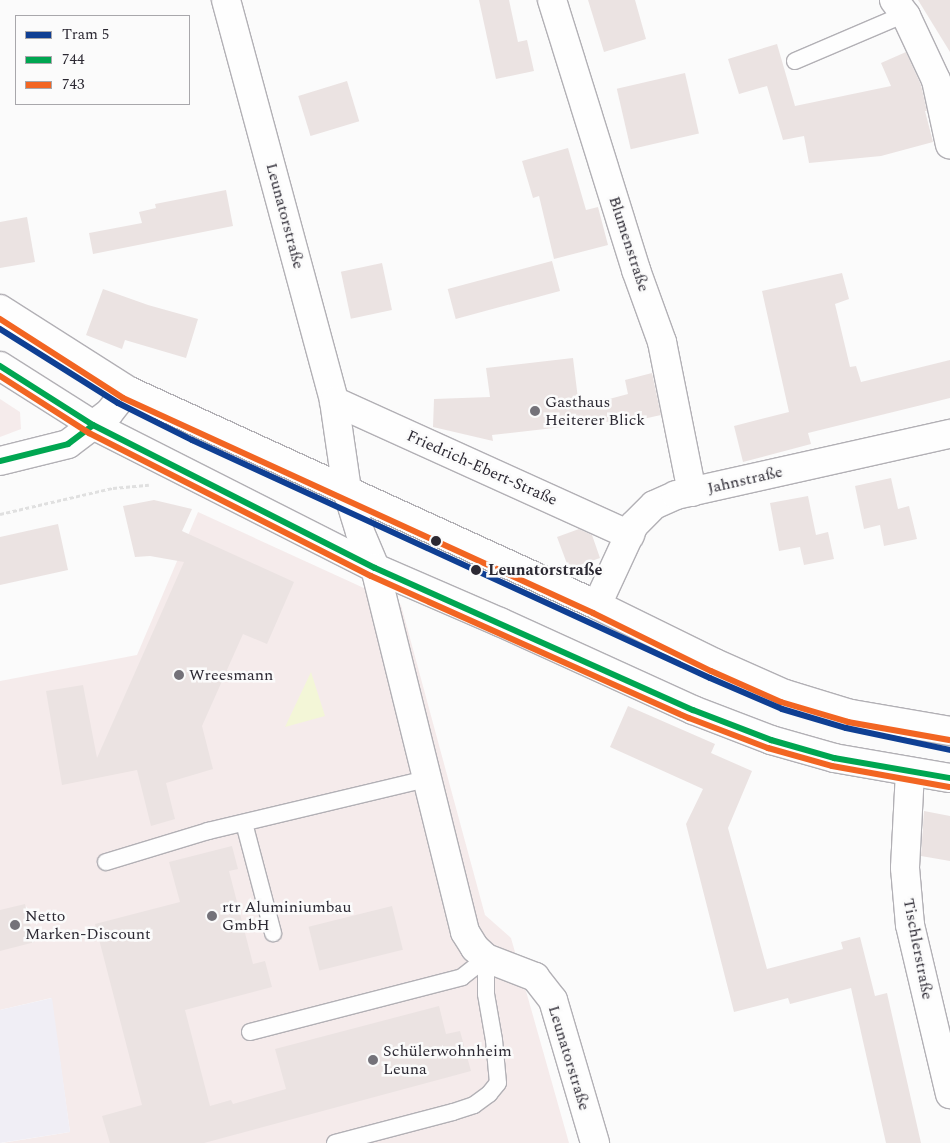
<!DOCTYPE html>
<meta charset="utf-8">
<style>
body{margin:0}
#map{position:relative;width:950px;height:1143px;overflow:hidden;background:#fbfbfb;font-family:Spectral,serif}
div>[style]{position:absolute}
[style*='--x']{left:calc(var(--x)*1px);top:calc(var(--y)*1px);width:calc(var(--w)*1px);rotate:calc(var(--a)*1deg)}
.commercial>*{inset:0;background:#f5ebeb}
.built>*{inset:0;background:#f0eef5}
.green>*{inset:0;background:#f3f6d7}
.building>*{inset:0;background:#ebe3e2;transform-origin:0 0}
.path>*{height:3px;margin-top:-1.5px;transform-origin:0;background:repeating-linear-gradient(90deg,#e0e0e0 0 4px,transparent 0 6.5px)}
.roads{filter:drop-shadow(1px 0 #b2b0b5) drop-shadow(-1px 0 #b2b0b5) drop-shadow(0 1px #b2b0b5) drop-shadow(0 -1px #b2b0b5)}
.lane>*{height:16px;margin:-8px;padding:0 8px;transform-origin:8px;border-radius:8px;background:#fefefe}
.street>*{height:28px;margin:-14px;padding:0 14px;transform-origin:14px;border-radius:14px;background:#fefefe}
.secondary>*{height:28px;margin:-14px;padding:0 14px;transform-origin:14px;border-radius:14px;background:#fefefe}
.bus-1>*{height:6px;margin:-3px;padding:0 3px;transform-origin:3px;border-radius:3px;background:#00a651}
.bus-2>*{height:6px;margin:-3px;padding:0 3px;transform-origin:3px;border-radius:3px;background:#f26522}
.tram-1>*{height:6px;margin:-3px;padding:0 3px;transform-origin:3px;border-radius:3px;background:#0f3f93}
.dots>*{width:14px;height:14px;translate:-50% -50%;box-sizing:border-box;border:2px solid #fbfbfb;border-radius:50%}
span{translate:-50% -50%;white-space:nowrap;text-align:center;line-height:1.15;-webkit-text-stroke:5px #fbfbfb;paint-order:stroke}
.street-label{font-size:16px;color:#2c2933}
.poi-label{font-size:16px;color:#2c2933}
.left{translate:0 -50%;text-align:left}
.stop-label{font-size:16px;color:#2c2933;font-weight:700}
.legend{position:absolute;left:15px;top:15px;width:175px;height:90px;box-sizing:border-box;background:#fbfbfb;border:1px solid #a8a7ab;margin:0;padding:6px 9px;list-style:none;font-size:15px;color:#2c2933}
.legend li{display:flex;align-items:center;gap:10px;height:25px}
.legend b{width:25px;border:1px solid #a8a7ab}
</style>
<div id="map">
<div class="commercial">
<div style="clip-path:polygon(0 399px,20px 412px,21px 429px,0 437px)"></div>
<div style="clip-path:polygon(198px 512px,401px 605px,485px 915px,511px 938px,569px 1143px,2px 1143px,70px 1132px,51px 998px,0 1010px,0 681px,137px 655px)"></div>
</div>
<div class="built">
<div style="clip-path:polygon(52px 998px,70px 1132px,0 1143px,0 1010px)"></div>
</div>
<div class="green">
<div style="clip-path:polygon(311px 672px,325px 716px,285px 727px)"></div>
</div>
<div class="building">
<div style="clip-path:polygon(479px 0,509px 0,518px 42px,527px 40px,534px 71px,496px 79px)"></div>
<div style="clip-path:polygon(588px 0,635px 0,646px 39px,604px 52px)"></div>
<div style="clip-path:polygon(918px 0,950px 0,950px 52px)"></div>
<div style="clip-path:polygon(777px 44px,795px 106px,891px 86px,881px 63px,906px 52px,921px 85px,927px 111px,925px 111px,933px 142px,881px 156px,809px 163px,804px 136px,783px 140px,767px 86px,739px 94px,728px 59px)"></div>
<div style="left:685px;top:73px;width:62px;height:70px;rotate:77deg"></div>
<div style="left:347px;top:81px;width:42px;height:51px;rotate:73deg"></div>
<div style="clip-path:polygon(568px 148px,586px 210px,598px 207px,608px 245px,554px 259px,539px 196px,533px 198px,522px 161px)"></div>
<div style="clip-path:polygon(226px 190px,233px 226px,93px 254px,89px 233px,142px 223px,139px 212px,156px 208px,155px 204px)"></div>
<div style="clip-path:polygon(27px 217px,35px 262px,0 268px,0 222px)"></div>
<div style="left:552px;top:261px;width:31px;height:108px;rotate:75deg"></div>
<div style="left:382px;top:263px;width:48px;height:42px;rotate:78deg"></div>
<div style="clip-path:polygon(842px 273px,849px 299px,835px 304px,850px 367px,856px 366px,861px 382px,950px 360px,950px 398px,808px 433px,811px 444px,743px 462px,734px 426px,789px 412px,762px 291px)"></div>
<div style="clip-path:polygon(103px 289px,148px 305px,198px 319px,186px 358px,125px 340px,122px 349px,86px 335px)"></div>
<div style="clip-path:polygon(573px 358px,579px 407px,628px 394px,625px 380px,652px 373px,661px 415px,616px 425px,615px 421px,492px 435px,493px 441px,433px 427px,434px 399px,490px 397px,486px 368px)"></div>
<div style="clip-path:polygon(891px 478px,898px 509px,909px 506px,917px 539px,884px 546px,880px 525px,864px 529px,855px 486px)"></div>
<div style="clip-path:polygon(808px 496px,816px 535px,828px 532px,834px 559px,804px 565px,800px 547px,779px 551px,770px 503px)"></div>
<div style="clip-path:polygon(154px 500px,192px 509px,182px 531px,294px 582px,267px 644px,243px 634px,202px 726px,213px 769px,166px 783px,175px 819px,151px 826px,137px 770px,62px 785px,46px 691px,83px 685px,97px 758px,184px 562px,150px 556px,135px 557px,123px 506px)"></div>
<div style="clip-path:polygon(58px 524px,68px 570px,0 585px,0 537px)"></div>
<div style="clip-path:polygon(579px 529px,592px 535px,600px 558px,569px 569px,557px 537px)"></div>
<div style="clip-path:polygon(628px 706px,715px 744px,711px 753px,752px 771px,728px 828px,767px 969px,843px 949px,841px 942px,860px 937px,875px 996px,887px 993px,921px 1143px,886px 1143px,851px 988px,790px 1004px,788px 998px,734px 1012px,686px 824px,703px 789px,610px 747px)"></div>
<div style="clip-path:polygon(924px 811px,950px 816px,950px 861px,921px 856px)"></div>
<div style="clip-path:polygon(232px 846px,238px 869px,229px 871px,253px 964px,265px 961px,272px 987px,185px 1010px,210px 1106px,231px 1100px,233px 1104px,286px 1089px,275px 1049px,439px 1006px,446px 1034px,460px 1031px,471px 1071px,204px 1143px,110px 1143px,102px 1116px,142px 1105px,95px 924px,180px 902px,169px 862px)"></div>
<div style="clip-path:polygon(25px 904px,35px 942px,0 951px,0 910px)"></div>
<div style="left:392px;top:906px;width:45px;height:86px;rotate:76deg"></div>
</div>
<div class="path">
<div style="--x:0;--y:514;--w:116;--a:-13"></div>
<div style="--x:113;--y:488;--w:36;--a:-5"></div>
</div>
<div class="roads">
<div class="lane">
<div style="--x:795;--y:61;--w:120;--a:-23.1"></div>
<div style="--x:244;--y:823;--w:114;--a:75.2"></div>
<div style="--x:106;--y:862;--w:107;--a:-16.9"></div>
<div style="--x:208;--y:831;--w:225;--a:-13.4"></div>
<div style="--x:250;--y:1032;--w:219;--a:-14.5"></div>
<div style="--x:462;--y:977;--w:31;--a:-38"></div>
<div style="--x:335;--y:1143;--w:122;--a:-14.7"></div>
<div style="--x:453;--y:1112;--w:22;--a:-18"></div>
<div style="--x:474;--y:1105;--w:19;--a:-36"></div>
<div style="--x:489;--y:1094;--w:14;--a:-51"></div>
<div style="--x:498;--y:1083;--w:43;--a:-95.3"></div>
<div style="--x:494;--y:1040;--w:47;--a:-99.9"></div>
<div style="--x:486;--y:994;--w:36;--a:-90"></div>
</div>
<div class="street">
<div style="--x:226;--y:0;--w:415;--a:74.9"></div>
<div style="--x:334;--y:401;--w:90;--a:81.7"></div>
<div style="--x:347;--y:490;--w:44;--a:72.8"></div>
<div style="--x:360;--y:532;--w:39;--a:67"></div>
<div style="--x:375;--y:568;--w:375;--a:76.1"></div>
<div style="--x:465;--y:932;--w:19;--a:58"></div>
<div style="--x:475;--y:948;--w:15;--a:42"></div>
<div style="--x:486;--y:958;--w:53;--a:21.2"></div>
<div style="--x:535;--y:977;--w:29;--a:52"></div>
<div style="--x:553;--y:1000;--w:149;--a:73.6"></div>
<div style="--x:552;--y:0;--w:283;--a:72.7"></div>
<div style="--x:636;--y:270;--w:77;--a:70.1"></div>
<div style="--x:662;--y:342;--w:153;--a:78.7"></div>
<div style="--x:894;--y:0;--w:20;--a:53"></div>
<div style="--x:906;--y:16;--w:71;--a:64.9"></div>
<div style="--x:936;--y:80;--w:66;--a:77.8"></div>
<div style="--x:334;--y:401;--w:325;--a:24.4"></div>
<div style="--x:597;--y:605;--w:88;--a:-65.2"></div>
<div style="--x:634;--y:525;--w:28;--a:-45"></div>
<div style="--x:654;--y:505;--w:24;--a:-24"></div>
<div style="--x:676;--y:495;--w:281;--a:-12.6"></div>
<div style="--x:910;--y:772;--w:96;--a:93"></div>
<div style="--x:905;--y:868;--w:57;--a:85"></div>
<div style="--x:910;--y:925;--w:174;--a:76.7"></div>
</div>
<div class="secondary">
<div style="--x:0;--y:309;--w:151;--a:32.5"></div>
<div style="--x:127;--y:390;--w:517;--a:24.58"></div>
<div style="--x:597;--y:605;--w:131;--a:26.2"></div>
<div style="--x:715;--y:663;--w:77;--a:23.9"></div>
<div style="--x:785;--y:694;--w:69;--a:16.9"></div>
<div style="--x:851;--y:714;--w:100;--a:9.7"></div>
<div style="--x:0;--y:366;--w:110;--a:32.4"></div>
<div style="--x:93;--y:425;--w:316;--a:26.9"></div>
<div style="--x:375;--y:568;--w:136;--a:23.4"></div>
<div style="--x:500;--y:622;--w:212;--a:24.5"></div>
<div style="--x:693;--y:710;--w:84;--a:21"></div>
<div style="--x:771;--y:740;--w:66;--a:15.9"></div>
<div style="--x:834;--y:758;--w:118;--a:9.8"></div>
<div style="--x:0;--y:461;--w:70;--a:-14"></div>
<div style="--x:68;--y:444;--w:51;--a:-37.1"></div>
<div style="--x:109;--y:413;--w:29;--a:-52"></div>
</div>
</div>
<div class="bus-1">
<div style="--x:0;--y:366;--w:110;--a:32.4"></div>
<div style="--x:93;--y:425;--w:316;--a:26.9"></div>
<div style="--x:375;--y:568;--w:348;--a:24.1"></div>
<div style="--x:693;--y:710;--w:84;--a:21"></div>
<div style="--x:771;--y:740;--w:66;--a:15.9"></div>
<div style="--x:834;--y:758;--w:118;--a:9.8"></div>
<div style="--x:0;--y:461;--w:70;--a:-14"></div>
<div style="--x:68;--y:444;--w:31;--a:-37"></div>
</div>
<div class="bus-2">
<div style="--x:0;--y:319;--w:146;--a:32.7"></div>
<div style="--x:123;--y:398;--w:517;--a:24.58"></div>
<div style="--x:593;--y:613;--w:131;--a:26.2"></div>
<div style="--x:711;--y:671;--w:77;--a:23.9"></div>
<div style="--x:781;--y:702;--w:70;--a:16.6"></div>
<div style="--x:848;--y:722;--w:103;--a:10.1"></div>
<div style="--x:0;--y:376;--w:106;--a:32.6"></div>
<div style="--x:89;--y:433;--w:316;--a:26.9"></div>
<div style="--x:371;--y:576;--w:348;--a:24.1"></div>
<div style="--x:689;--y:718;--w:85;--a:20.8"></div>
<div style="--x:768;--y:748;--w:66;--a:15.7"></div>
<div style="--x:832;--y:766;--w:119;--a:10.2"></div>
</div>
<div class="tram-1">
<div style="--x:0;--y:329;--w:139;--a:32.1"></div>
<div style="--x:118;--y:403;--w:83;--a:26.6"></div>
<div style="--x:192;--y:440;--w:570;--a:24.68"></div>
<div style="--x:710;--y:678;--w:78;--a:23.3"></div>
<div style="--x:782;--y:709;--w:67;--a:16.5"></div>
<div style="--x:846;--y:728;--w:106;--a:11.9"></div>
</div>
<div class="dots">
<div style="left:535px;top:411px;background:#747279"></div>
<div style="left:436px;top:541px;background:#2c2933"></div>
<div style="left:476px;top:570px;background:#2c2933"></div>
<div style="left:179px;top:675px;background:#747279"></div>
<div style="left:212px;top:916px;background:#747279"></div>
<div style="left:15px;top:925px;background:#747279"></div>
<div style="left:373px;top:1060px;background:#747279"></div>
</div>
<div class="street-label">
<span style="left:285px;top:216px;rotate:75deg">Leunatorstraße</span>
<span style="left:629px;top:244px;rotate:72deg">Blumenstraße</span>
<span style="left:482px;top:468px;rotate:24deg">Friedrich-Ebert-Straße</span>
<span style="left:745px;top:480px;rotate:-13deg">Jahnstraße</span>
<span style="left:918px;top:949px;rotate:79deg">Tischlerstraße</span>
<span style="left:569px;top:1058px;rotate:73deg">Leunatorstraße</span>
</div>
<div class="poi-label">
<span class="left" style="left:545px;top:411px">Gasthaus<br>Heiterer Blick</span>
<span class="left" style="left:189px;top:675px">Wreesmann</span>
<span class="left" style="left:222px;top:916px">rtr Aluminiumbau<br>GmbH</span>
<span class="left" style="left:25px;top:925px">Netto<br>Marken-Discount</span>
<span class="left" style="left:383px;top:1060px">Schülerwohnheim<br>Leuna</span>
</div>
<div class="stop-label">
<span class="left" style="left:488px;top:570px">Leunatorstraße</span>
</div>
<ul class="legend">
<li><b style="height:6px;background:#0f3f93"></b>Tram 5</li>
<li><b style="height:6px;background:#00a651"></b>744</li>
<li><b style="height:6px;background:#f26522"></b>743</li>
</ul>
</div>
